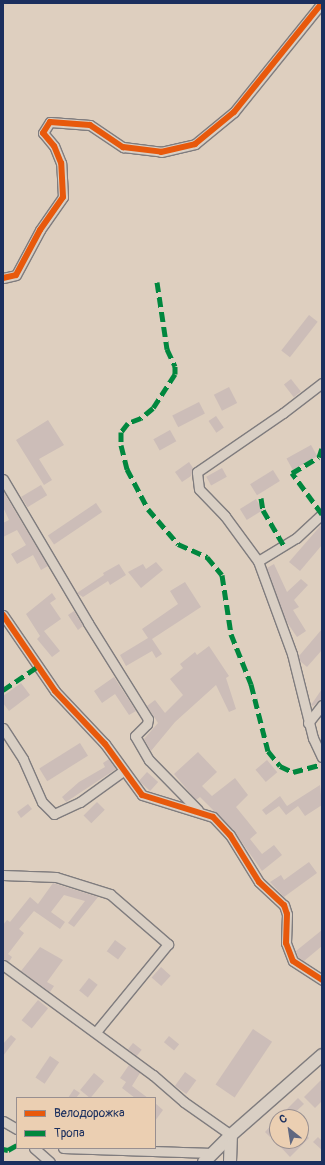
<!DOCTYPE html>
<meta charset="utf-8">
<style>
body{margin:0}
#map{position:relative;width:325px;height:1165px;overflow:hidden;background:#decfbf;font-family:Pangolin,sans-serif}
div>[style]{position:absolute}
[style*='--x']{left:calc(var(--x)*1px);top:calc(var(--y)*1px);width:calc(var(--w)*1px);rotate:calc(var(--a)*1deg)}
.building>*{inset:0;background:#ccbdb8;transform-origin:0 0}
.roads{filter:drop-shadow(1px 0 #7f7c7e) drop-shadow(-1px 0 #7f7c7e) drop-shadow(0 1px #7f7c7e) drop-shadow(0 -1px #7f7c7e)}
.minor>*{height:9px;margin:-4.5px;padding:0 4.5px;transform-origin:4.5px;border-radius:4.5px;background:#d9cfc4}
.tertiary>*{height:12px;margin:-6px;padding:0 6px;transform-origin:6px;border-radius:6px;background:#d9cfc4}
.quiet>*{height:5px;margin-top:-2.5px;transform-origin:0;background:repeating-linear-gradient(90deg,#00873e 0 10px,transparent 0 15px)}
.cycleway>*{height:6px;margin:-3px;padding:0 3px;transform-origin:3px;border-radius:3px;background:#e8590c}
span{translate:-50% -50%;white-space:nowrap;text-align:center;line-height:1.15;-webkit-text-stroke:3px #ebcfb2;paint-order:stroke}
.frame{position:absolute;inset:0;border:4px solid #1b2f5e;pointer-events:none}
.legend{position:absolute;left:16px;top:1097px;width:140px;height:52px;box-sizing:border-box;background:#ebcfb2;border:1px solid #988f90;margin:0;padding:5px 7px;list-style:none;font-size:12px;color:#1b2f5e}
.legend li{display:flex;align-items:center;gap:8px;height:20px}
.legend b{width:20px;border:1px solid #988f90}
.north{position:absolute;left:269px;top:1109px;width:40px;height:40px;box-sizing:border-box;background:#ebcfb2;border:1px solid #988f90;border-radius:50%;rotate:330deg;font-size:11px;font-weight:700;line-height:16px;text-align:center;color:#1b2f5e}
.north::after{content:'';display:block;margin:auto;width:14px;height:18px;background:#5f6780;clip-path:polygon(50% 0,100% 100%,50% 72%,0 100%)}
</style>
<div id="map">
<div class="building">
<div style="left:309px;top:315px;width:11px;height:45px;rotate:38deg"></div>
<div style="left:291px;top:379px;width:16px;height:9px;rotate:52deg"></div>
<div style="left:229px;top:387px;width:18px;height:17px;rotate:63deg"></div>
<div style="left:199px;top:402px;width:13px;height:30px;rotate:63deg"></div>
<div style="left:216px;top:416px;width:14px;height:9px;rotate:56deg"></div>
<div style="clip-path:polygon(48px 420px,64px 445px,39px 459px,52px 480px,44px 485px,16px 440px)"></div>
<div style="left:170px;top:430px;width:13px;height:19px;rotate:61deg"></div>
<div style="left:311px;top:445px;width:13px;height:28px;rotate:61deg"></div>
<div style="clip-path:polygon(189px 462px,193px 468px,191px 476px,182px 482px,175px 472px)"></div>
<div style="left:222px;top:468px;width:10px;height:18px;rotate:61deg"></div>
<div style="left:273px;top:470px;width:13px;height:27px;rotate:58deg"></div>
<div style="left:41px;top:485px;width:12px;height:23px;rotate:59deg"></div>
<div style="clip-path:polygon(3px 491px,48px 566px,41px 570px,33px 555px,17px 564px,11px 554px,26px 545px,17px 530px,3px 537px,3px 523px,9px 520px,3px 507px)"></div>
<div style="left:256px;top:499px;width:13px;height:19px;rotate:58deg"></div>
<div style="left:96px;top:503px;width:11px;height:58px;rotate:56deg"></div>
<div style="clip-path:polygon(322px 524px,322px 545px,300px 571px,289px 562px)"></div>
<div style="clip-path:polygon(156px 562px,163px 570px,141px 588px,128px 572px,143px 564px,146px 569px)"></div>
<div style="clip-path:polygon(119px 564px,126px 575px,110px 585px,108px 581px,83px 597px,78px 594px,77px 593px,104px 575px,103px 573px)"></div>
<div style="clip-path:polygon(274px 564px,287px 592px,301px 579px,308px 585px,294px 600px,299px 607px,293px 610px,306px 631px,297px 637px,286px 621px,267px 568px)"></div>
<div style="clip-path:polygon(185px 582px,201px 607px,152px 639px,162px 654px,156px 658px,152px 651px,126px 666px,120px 655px,148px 638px,142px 629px,178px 604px,170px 591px)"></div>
<div style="clip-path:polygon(52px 593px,56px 599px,50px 603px,61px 619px,44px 631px,60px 651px,52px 657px,37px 639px,40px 636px,26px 614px)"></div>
<div style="clip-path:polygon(74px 611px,83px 626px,78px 630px,68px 615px)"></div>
<div style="clip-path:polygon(322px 629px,322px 650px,307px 667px,300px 661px,299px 656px)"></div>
<div style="clip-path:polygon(209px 646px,229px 676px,226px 678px,236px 709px,229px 712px,216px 685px,175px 722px,151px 751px,144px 739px,158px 723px,147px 706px,155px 700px,165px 713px,183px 695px,170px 679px,183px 668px,180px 664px,195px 652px,197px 655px)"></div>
<div style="clip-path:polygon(114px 677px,136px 711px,129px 715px,115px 694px,102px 703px,94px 691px)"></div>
<div style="clip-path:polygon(21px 683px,30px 695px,9px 711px,3px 703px,3px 696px)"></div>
<div style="clip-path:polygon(322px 689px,322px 699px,313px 706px,311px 705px)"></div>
<div style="left:80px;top:743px;width:15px;height:48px;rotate:58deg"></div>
<div style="clip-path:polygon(198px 752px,217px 772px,202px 786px,212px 796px,235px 778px,248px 795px,236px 807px,257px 833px,250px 839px,262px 854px,274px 845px,282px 855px,262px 871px,234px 831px,200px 797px,196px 800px,174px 774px)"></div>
<div style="clip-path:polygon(109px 759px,116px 769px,66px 802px,62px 797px,79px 782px,105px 767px,103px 763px)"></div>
<div style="left:267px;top:760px;width:16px;height:15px;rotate:50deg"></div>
<div style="left:147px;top:772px;width:15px;height:12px;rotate:42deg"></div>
<div style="clip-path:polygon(320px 785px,322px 805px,305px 816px,298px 806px,286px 815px,279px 806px,266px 815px,262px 810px,280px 796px,287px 806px)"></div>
<div style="left:97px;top:802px;width:11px;height:19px;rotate:45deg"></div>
<div style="clip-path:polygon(28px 804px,32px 809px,21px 818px,17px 812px)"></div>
<div style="clip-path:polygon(309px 862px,317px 873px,284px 897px,270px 882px,281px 875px,284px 880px)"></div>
<div style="clip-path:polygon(53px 883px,98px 897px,74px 927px,68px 923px,85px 901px,64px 895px,51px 912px,65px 922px,60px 929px,34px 911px,19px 929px,24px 933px,8px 954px,12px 957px,9px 962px,3px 959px,3px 925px,7px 920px,10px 922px,30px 897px,38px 904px)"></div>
<div style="clip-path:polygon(322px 930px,322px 946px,304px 961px,298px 957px,296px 951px)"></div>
<div style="left:115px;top:940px;width:14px;height:14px;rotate:36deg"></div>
<div style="clip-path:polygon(40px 947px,63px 960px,47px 982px,54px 986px,50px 992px,21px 971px)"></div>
<div style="left:161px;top:967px;width:13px;height:14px;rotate:42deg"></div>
<div style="left:89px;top:978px;width:11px;height:16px;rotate:38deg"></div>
<div style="left:38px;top:1000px;width:13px;height:26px;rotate:39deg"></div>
<div style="left:253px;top:1029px;width:23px;height:67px;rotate:34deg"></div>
<div style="clip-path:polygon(11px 1035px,16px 1039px,3px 1056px,3px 1044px)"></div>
<div style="left:169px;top:1036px;width:13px;height:8px;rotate:39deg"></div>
<div style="left:133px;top:1043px;width:11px;height:8px;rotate:38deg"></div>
<div style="left:50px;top:1056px;width:11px;height:26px;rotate:34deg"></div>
<div style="clip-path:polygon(129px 1065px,140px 1073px,132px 1086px,148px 1098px,135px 1098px,122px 1088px,126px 1082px,120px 1078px)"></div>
<div style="left:185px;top:1072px;width:14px;height:17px;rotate:36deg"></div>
<div style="left:94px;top:1073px;width:13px;height:22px;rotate:39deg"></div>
<div style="clip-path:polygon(322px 1079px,322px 1101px,315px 1108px,304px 1097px)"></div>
<div style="clip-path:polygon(74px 1089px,80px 1093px,76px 1098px,68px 1098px)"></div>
<div style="clip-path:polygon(298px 1098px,304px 1104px,290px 1117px,279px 1117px)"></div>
<div style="clip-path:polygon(155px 1103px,163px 1110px,155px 1121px)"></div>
<div style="clip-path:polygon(277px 1119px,277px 1130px,270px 1137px,265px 1132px)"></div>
<div style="clip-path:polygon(301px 1130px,309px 1138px,290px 1157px,275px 1141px,301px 1141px)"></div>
<div style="clip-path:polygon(318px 1137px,322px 1141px,322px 1150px,313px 1142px)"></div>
</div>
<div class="roads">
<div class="minor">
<div style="--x:3;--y:278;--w:13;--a:-13"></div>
<div style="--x:16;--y:275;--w:51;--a:-61.9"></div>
<div style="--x:40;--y:230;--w:40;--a:-55.1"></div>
<div style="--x:63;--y:197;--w:34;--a:-93"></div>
<div style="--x:61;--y:163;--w:18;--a:-112"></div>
<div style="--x:54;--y:146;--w:17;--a:-130"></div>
<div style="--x:43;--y:133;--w:13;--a:-58"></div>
<div style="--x:50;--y:122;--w:40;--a:4.3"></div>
<div style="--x:90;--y:125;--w:40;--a:34"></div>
<div style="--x:123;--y:147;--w:38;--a:7"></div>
<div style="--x:161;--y:152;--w:35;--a:-13"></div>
<div style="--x:195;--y:144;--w:50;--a:-39.4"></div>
<div style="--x:234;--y:112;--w:140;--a:-51.1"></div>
<div style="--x:3;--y:479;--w:167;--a:59.4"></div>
<div style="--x:88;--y:623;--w:113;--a:58"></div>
<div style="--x:148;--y:719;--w:5;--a:101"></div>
<div style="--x:147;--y:724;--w:17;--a:135"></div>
<div style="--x:135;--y:736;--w:28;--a:60"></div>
<div style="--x:149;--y:760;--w:70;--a:45.6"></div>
<div style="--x:322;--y:514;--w:35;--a:137"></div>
<div style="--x:296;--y:538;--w:44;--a:148.8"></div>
<div style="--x:258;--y:561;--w:99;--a:69.9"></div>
<div style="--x:292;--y:654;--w:87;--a:76"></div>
<div style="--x:313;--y:738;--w:21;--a:65"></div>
<div style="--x:258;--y:561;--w:56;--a:-126.3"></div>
<div style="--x:225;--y:516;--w:37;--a:-134"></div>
<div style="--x:199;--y:489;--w:17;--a:-97"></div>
<div style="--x:197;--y:472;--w:104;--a:-34.5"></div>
<div style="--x:283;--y:413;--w:49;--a:-37.6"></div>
<div style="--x:3;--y:615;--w:92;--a:55.6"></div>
<div style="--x:55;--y:691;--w:73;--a:46.7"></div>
<div style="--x:105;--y:744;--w:63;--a:54"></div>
<div style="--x:142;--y:795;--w:74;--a:17.2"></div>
<div style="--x:213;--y:817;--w:25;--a:47"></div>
<div style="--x:230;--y:835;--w:55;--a:58.3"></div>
<div style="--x:259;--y:882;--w:34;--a:43"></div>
<div style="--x:284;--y:905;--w:9;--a:72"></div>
<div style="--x:287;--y:914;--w:29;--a:92"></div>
<div style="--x:286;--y:943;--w:19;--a:69"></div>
<div style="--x:293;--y:961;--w:35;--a:33"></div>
<div style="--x:308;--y:723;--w:23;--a:-52"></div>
<div style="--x:3;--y:728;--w:37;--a:57"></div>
<div style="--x:23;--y:759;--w:47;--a:66.2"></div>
<div style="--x:42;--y:802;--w:17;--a:45"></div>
<div style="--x:54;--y:814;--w:29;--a:-25"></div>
<div style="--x:80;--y:802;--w:53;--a:-35.8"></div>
<div style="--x:3;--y:875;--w:53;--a:2.2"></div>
<div style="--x:56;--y:877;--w:57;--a:17.5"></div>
<div style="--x:110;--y:894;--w:77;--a:40.8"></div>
<div style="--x:168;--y:944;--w:114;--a:129.3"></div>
<div style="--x:3;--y:965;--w:186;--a:36.3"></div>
<div style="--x:153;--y:1075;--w:41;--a:41.1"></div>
<div style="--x:184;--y:1102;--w:57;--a:35.1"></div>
<div style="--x:3;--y:1121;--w:16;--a:30"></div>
<div style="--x:34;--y:1148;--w:21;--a:41"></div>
<div style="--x:63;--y:1148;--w:149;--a:1.9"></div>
</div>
<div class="tertiary">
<div style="--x:204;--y:1162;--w:38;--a:-45"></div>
<div style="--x:230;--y:1162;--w:27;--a:-88"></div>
<div style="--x:231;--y:1135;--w:121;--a:-41.3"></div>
</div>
</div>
<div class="quiet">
<div style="--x:157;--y:282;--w:68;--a:81.5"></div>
<div style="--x:167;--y:349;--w:19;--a:65"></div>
<div style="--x:175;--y:366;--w:8;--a:90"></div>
<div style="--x:175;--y:374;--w:40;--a:122.9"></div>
<div style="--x:153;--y:408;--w:16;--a:140"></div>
<div style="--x:141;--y:418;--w:14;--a:159"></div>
<div style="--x:128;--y:423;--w:11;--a:128"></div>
<div style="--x:121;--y:432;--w:13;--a:90"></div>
<div style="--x:121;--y:445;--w:25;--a:76"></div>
<div style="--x:127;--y:469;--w:45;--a:62.3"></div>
<div style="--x:148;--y:509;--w:46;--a:49.4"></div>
<div style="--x:178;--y:544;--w:32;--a:24"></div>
<div style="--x:207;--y:557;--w:23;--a:50"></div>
<div style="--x:222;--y:575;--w:60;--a:81.3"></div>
<div style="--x:231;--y:634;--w:54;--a:68.2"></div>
<div style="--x:251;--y:684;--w:69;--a:75.8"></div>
<div style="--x:268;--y:751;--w:19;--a:51"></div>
<div style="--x:280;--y:766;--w:14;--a:25"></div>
<div style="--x:293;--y:772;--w:30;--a:-15"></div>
<div style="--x:261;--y:498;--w:12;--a:81"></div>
<div style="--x:263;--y:510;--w:42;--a:59.7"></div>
<div style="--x:322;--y:514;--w:51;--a:-126.2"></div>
<div style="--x:292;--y:473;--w:31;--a:-31"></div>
<div style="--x:319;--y:457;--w:9;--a:-72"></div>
<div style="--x:3;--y:690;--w:41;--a:-34.1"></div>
<div style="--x:3;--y:1149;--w:5;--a:11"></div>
<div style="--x:8;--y:1150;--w:10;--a:-29"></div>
</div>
<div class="cycleway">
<div style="--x:3;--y:278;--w:13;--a:-13"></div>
<div style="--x:16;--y:275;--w:51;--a:-61.9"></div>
<div style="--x:40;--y:230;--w:40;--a:-55.1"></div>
<div style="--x:63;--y:197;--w:34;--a:-93"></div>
<div style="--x:61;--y:163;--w:18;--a:-112"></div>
<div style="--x:54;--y:146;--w:17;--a:-130"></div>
<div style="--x:43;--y:133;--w:13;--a:-58"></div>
<div style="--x:50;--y:122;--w:40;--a:4.3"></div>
<div style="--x:90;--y:125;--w:40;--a:34"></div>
<div style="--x:123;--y:147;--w:38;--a:7"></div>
<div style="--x:161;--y:152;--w:35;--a:-13"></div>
<div style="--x:195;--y:144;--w:50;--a:-39.4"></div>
<div style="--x:234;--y:112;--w:140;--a:-51.1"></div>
<div style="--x:3;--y:615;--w:92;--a:55.6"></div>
<div style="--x:55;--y:691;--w:73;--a:46.7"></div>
<div style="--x:105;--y:744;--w:63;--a:54"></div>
<div style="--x:142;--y:795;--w:74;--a:17.2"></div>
<div style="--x:213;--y:817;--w:25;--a:47"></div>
<div style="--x:230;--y:835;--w:55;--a:58.3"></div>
<div style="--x:259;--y:882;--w:34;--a:43"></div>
<div style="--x:284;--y:905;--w:9;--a:72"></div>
<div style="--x:287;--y:914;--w:29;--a:92"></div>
<div style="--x:286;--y:943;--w:19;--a:69"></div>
<div style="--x:293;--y:961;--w:35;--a:33"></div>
</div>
<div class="frame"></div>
<ul class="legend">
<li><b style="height:5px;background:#e8590c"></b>Велодорожка</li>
<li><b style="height:5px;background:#00873e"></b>Тропа</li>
</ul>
<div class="north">С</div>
</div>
